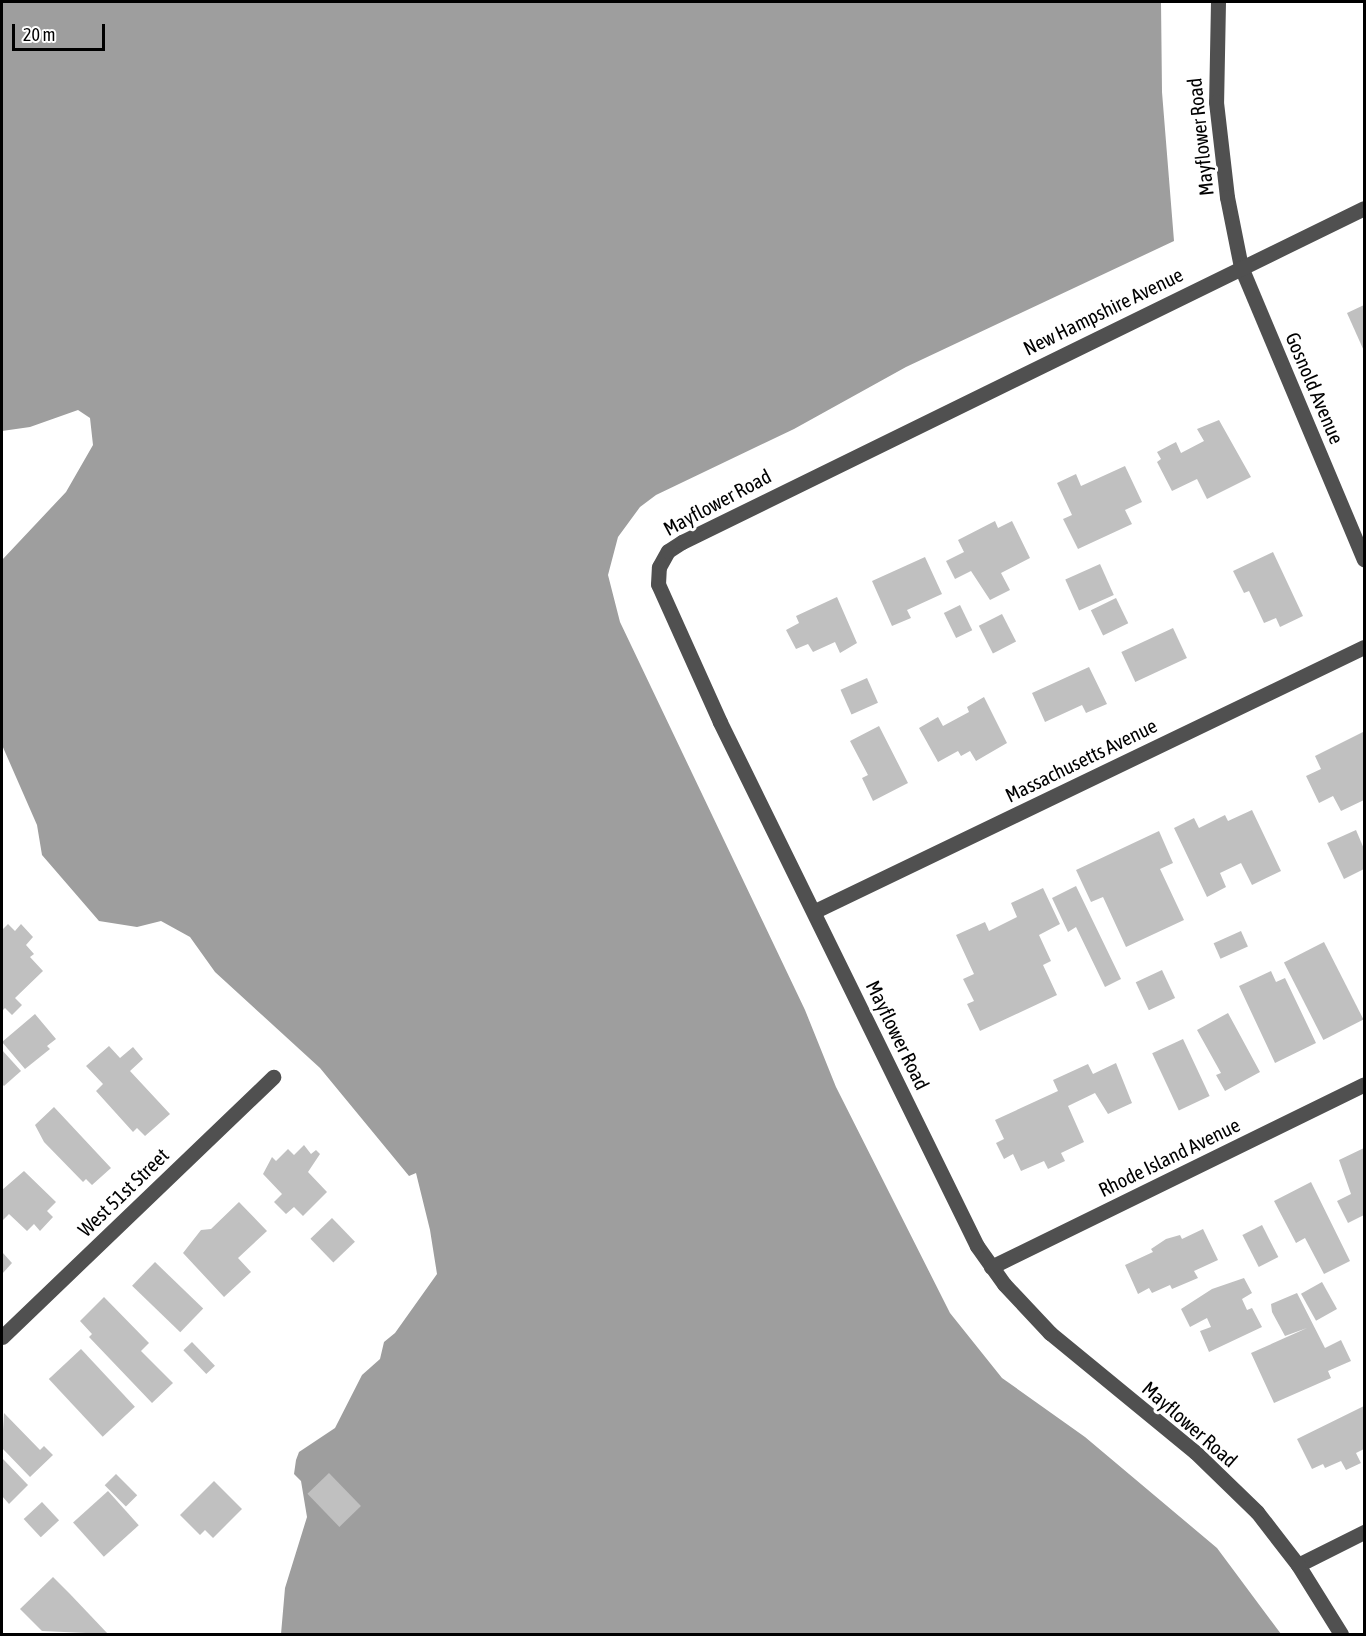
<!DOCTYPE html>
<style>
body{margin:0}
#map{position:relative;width:1366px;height:1636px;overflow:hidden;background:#fff;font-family:"Asap Condensed",sans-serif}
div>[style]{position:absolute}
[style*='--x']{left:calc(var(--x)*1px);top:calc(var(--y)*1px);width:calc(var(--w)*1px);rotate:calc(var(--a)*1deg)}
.water>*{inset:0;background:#9e9e9e}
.building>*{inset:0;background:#c0c0c0;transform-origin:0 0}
.minor>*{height:15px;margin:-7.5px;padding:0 7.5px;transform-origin:7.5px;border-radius:7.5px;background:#505050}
span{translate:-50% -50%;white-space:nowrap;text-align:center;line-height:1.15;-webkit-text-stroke:6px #fff;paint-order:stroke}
.street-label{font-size:20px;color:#000}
.frame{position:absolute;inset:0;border:3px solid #000;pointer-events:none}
.scale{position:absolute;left:12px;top:24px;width:93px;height:27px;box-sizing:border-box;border:3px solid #000;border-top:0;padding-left:8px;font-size:18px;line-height:21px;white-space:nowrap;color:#000;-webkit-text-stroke:4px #fff;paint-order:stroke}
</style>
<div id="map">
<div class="water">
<div style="clip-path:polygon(2px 2px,1161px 2px,1162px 92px,1174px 241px,906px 367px,794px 429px,656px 495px,640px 507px,618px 537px,608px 575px,620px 622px,805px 1010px,836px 1087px,950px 1313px,1002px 1378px,1085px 1437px,1217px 1548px,1281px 1634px,281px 1634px,285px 1588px,307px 1517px,301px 1481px,294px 1474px,296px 1460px,299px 1452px,335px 1428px,362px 1375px,380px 1359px,384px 1342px,395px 1333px,437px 1274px,430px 1230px,416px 1173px,409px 1176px,320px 1068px,215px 972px,190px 937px,161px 921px,137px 927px,99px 921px,42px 855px,37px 825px,2px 745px,2px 560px,66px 492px,93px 445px,90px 418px,78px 410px,30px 427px,2px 431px)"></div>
</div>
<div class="building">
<div style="clip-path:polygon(1364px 305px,1364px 351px,1347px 313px)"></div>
<div style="clip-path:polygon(1219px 420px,1251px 477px,1207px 499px,1197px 479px,1172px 491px,1157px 462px,1161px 459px,1157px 452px,1176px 442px,1181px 453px,1204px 441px,1197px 429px)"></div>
<div style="clip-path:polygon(1125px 466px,1142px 502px,1125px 510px,1132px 524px,1078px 549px,1063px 519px,1072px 515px,1057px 483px,1076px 474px,1081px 486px)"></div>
<div style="clip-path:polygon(995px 521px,998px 528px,1012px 521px,1030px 558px,1001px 573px,1010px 590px,990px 600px,971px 571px,955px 579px,946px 561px,964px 552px,958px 540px)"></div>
<div style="clip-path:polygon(1273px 552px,1303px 616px,1280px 627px,1276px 618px,1264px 623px,1249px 591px,1244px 593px,1233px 571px)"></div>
<div style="clip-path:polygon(925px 557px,942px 594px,907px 610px,911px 618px,892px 626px,872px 581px)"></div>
<div style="left:1100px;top:564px;width:34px;height:38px;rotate:66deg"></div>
<div style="clip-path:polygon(837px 597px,857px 643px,840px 653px,835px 642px,813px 652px,808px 644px,796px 649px,786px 630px,799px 623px,796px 616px)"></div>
<div style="left:1116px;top:598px;width:28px;height:28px;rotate:64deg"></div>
<div style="left:960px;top:605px;width:28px;height:18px;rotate:64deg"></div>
<div style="left:1002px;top:614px;width:31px;height:26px;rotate:63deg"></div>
<div style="left:1173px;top:628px;width:33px;height:57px;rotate:65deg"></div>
<div style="clip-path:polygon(1089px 667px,1107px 704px,1086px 713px,1082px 705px,1045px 722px,1032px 693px)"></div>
<div style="left:867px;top:678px;width:27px;height:29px;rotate:66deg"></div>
<div style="clip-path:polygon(984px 697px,1007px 743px,976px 761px,970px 751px,961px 756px,958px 751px,938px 762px,919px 728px,938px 717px,943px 726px,969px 712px,967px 707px)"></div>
<div style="clip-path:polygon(879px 726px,908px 783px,873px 801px,862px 778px,868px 775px,850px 741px)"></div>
<div style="clip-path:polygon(1363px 732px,1364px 800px,1341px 811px,1333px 796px,1319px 803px,1306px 776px,1321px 769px,1315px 756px)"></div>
<div style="clip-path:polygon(1252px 810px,1281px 871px,1252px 885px,1241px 863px,1220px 873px,1226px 887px,1207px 897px,1174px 828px,1194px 818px,1199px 828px,1225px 815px,1228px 821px)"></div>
<div style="clip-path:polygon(1356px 830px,1364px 849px,1364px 869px,1344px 879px,1327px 843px)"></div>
<div style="clip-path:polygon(1159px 831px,1173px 863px,1160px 869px,1184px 920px,1126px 947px,1103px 897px,1091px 902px,1076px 870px)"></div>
<div style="clip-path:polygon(1076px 886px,1121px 979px,1105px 987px,1076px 927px,1068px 932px,1052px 898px)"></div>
<div style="clip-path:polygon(1043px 888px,1060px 924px,1039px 935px,1051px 961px,1043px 965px,1057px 995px,980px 1031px,967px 1004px,974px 1001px,963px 979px,974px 974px,956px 935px,985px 922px,989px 931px,1017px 917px,1011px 903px)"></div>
<div style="clip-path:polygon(8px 924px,15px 931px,21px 924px,33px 937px,26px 945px,34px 954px,30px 957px,43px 971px,15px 998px,22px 1005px,12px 1015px,5px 1008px,2px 1011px,2px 930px)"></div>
<div style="left:1241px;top:931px;width:17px;height:30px;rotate:66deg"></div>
<div style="left:1324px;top:942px;width:87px;height:45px;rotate:63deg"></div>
<div style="left:1162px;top:970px;width:31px;height:29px;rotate:65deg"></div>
<div style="clip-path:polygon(1271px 971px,1276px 982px,1285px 978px,1316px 1043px,1275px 1063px,1239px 986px)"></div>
<div style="clip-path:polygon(1228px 1013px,1260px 1072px,1225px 1091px,1216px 1075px,1221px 1073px,1197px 1030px)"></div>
<div style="clip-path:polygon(35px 1014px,56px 1039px,47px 1046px,50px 1049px,25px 1069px,2px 1042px)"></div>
<div style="left:1183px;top:1039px;width:63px;height:34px;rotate:65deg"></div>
<div style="clip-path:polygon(109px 1046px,120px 1058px,133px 1047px,143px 1059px,130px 1071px,170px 1114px,145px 1136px,137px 1128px,133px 1132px,96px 1091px,103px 1084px,86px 1066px)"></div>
<div style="clip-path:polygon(2px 1050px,21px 1071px,4px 1086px,2px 1084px)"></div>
<div style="clip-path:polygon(1116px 1063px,1132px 1103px,1108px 1114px,1095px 1093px,1068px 1106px,1084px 1142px,1061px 1153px,1065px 1161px,1048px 1169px,1044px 1161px,1021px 1171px,1013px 1154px,1004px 1159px,996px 1143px,1004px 1139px,995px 1120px,1058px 1091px,1053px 1080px,1088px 1064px,1093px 1074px)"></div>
<div style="clip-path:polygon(54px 1107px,111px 1168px,92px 1185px,86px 1179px,83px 1182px,44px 1142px,35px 1125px)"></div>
<div style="clip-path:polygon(304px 1145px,311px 1154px,316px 1150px,320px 1154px,308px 1172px,327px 1192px,303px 1216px,294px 1207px,286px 1214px,274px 1202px,282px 1194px,263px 1174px,272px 1157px,276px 1161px,288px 1149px,294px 1155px)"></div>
<div style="clip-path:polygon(1364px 1148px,1364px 1215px,1348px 1223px,1337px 1201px,1351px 1194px,1339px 1160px)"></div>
<div style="clip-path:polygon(24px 1171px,56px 1202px,47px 1211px,53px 1217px,40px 1231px,34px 1224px,27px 1231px,9px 1214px,2px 1221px,2px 1190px)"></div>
<div style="clip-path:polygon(1311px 1182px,1350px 1261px,1324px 1274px,1305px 1238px,1296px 1243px,1274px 1201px)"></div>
<div style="clip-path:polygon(239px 1202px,267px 1231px,238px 1258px,251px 1272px,224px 1297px,183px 1253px,201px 1230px,211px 1229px)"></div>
<div style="left:332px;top:1218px;width:33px;height:30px;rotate:46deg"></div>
<div style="left:1262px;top:1225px;width:36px;height:22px;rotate:63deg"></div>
<div style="clip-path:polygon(1203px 1229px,1218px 1260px,1194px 1271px,1198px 1278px,1172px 1289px,1170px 1285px,1152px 1293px,1149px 1288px,1138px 1294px,1125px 1265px,1153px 1252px,1151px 1249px,1166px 1239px,1180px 1235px,1182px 1239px)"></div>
<div style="clip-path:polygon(2px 1252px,12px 1263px,2px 1274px)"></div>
<div style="left:155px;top:1262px;width:67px;height:33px;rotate:44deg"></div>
<div style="clip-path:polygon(1244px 1278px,1252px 1293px,1242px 1299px,1247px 1310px,1252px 1308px,1262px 1327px,1209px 1352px,1200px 1331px,1211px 1327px,1207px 1318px,1190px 1327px,1181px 1309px,1212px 1289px)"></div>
<div style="left:1322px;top:1282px;width:31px;height:24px;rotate:61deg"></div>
<div style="clip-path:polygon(1297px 1293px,1325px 1348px,1341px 1340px,1351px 1361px,1328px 1371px,1331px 1378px,1274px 1403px,1251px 1353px,1307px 1328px,1285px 1336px,1272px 1312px,1271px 1304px)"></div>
<div style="clip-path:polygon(104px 1297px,149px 1343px,141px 1351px,173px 1383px,152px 1403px,89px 1337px,92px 1334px,80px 1321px)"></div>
<div style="left:192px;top:1342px;width:33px;height:12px;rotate:46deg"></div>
<div style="left:81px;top:1349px;width:79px;height:44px;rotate:47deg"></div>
<div style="clip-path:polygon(1364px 1406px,1364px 1449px,1356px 1453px,1361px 1463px,1346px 1470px,1341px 1461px,1325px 1468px,1323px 1464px,1312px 1469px,1297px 1439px)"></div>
<div style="clip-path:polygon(4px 1413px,40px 1450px,44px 1446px,53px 1455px,30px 1477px,2px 1448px)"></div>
<div style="clip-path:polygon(2px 1458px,28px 1485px,9px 1504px,2px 1496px)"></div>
<div style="left:329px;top:1473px;width:46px;height:30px;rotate:46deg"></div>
<div style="left:116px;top:1474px;width:30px;height:16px;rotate:45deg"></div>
<div style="clip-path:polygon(214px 1481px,242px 1509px,213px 1538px,205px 1530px,200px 1535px,180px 1515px)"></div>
<div style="left:108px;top:1491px;width:46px;height:47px;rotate:48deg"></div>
<div style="left:42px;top:1502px;width:25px;height:25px;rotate:47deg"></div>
<div style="clip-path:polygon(53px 1577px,70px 1594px,108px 1634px,42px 1631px,20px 1609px)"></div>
</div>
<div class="minor">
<div style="--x:1218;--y:2;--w:100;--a:91.1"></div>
<div style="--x:1216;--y:102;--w:96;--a:83.4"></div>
<div style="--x:1227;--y:197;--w:71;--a:78.7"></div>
<div style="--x:1241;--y:267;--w:317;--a:67.2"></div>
<div style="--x:815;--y:911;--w:609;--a:-25.68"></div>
<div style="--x:991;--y:1267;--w:415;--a:-26.1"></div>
<div style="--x:2;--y:1337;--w:376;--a:-43.8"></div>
<div style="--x:1298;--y:1565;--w:74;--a:-26.6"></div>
<div style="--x:1341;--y:1634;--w:81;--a:-121.9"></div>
<div style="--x:1298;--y:1565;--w:67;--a:-127.7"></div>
<div style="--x:1257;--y:1512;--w:86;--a:-135.9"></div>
<div style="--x:1195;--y:1452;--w:188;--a:-140.6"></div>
<div style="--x:1050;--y:1333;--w:67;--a:-133.2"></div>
<div style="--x:1004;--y:1284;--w:47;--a:-125.4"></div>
<div style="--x:977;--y:1246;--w:584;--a:-116.13"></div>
<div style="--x:720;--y:722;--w:151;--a:-114.2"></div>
<div style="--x:658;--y:584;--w:17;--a:-87"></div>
<div style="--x:659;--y:567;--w:18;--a:-61"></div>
<div style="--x:668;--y:551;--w:17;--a:-33"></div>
<div style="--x:682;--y:542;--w:759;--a:-26.09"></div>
</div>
<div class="street-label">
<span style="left:1200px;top:137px;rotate:-96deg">Mayflower Road</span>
<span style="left:1103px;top:311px;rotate:-26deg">New Hampshire Avenue</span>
<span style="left:1315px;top:388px;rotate:67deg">Gosnold Avenue</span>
<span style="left:717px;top:502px;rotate:-28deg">Mayflower Road</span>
<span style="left:1081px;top:760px;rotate:-26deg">Massachusetts Avenue</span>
<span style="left:898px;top:1035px;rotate:64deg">Mayflower Road</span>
<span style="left:1169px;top:1157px;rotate:-26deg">Rhode Island Avenue</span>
<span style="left:123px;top:1192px;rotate:-44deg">West 51st Street</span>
<span style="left:1190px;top:1424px;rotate:41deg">Mayflower Road</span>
</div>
<div class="frame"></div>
<div class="scale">20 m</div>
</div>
